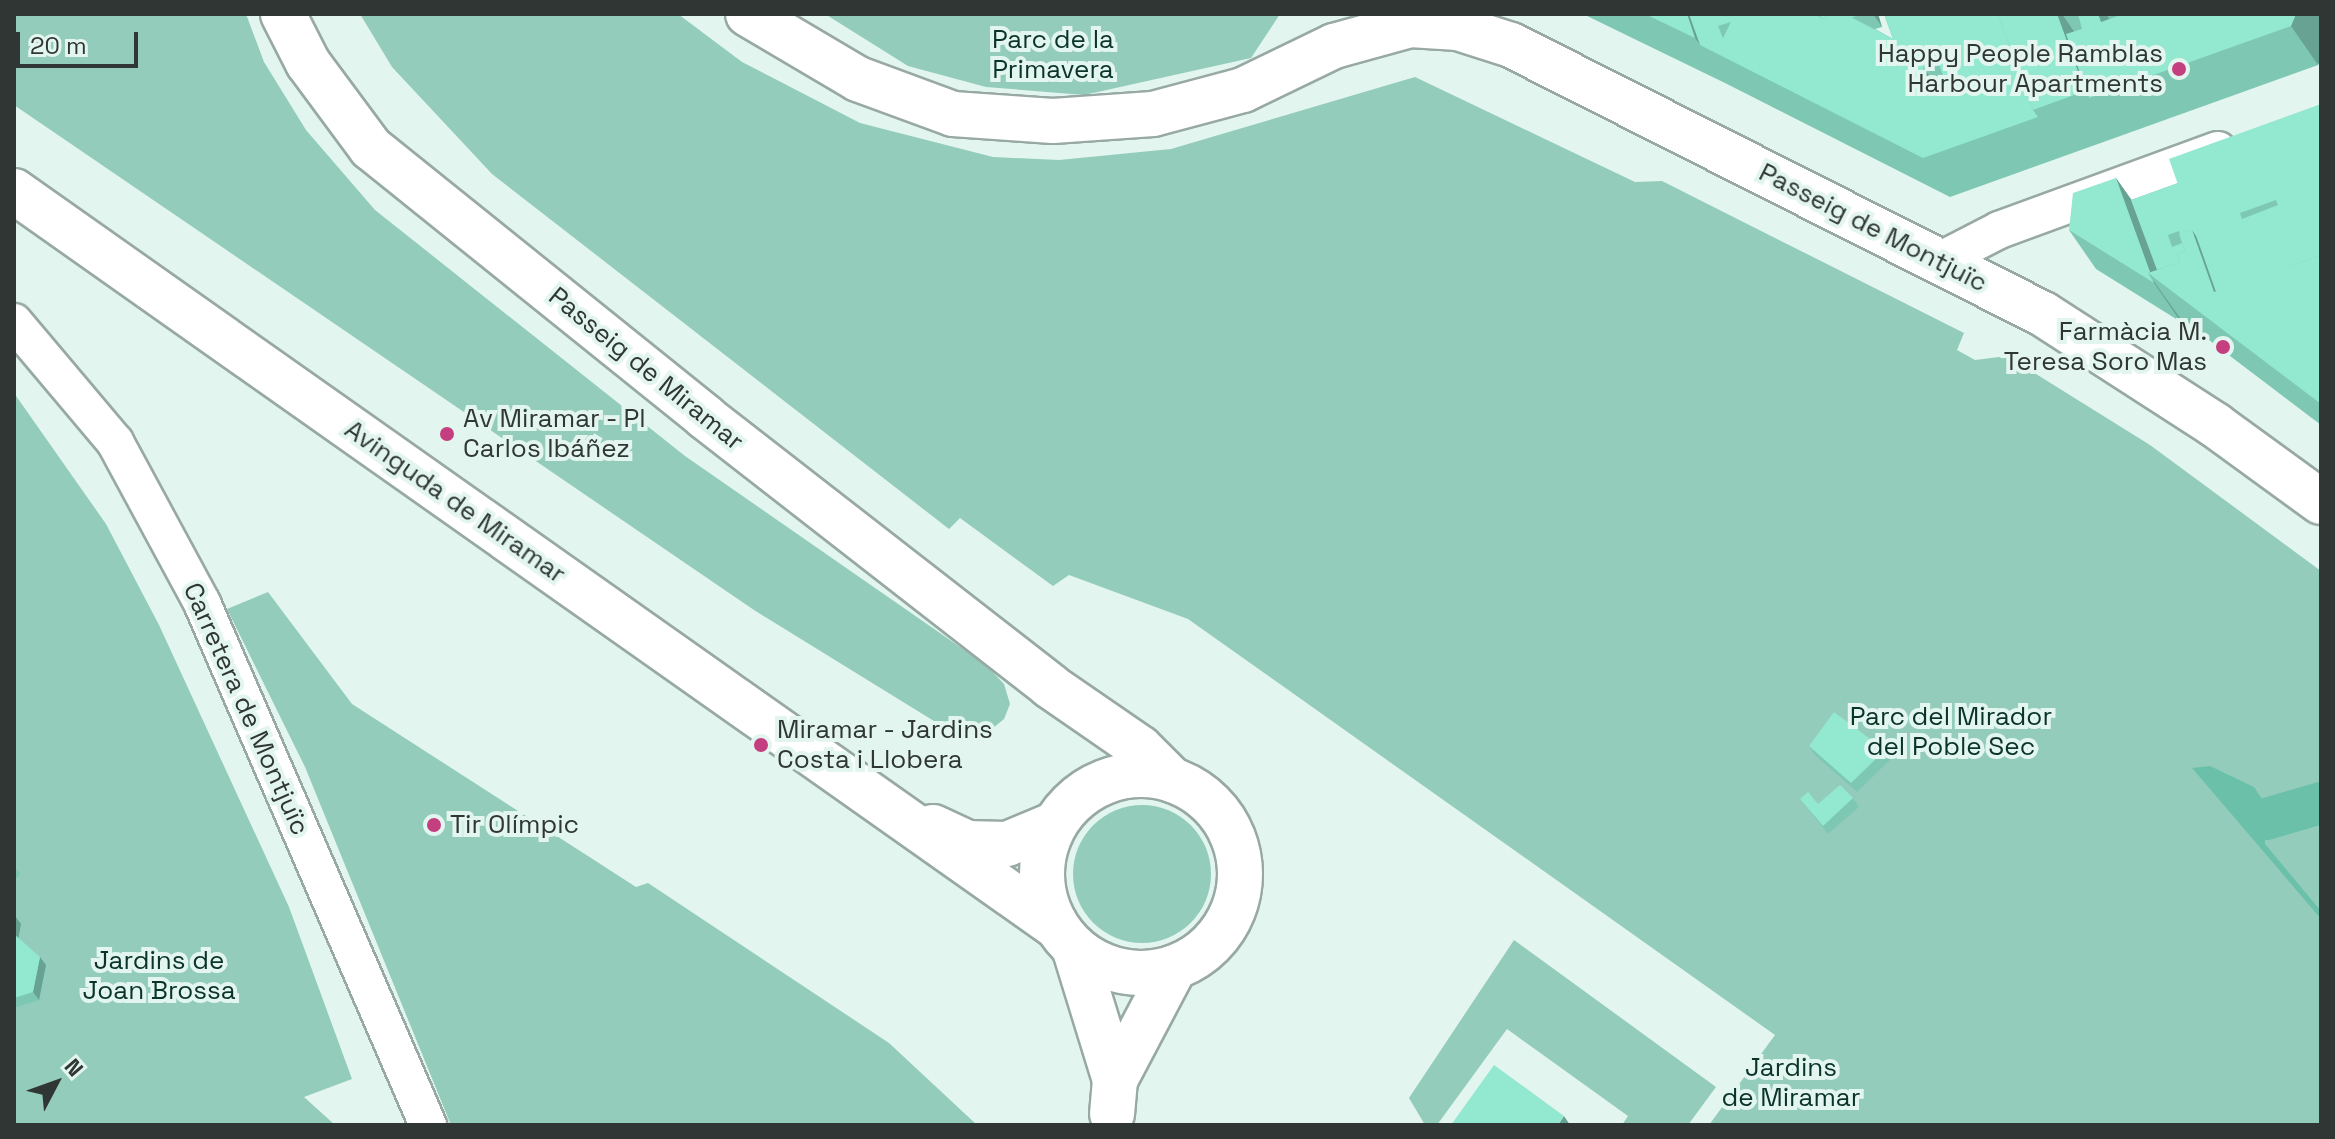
<!DOCTYPE html>
<meta charset="utf-8">
<style>
body{margin:0}
#map{position:relative;width:2335px;height:1139px;overflow:hidden;background:#e2f5ee;font-family:"Space Grotesk",sans-serif}
div>[style]{position:absolute}
[style*='--x']{left:calc(var(--x)*1px);top:calc(var(--y)*1px);width:calc(var(--w)*1px);rotate:calc(var(--a)*1deg)}
.green>*{inset:0;background:#94ccbb}
.round{border-radius:50%}
.water>*{inset:0;background:#6bc0a9}
.canal>*{height:42px;margin:-21px;padding:0 21px;transform-origin:21px;border-radius:21px;background:#6bc0a9}
.roads{filter:drop-shadow(2px 0 #98a9a4) drop-shadow(-2px 0 #98a9a4) drop-shadow(0 2px #98a9a4) drop-shadow(0 -2px #98a9a4)}
.minor>*{height:36px;margin:-18px;padding:0 18px;transform-origin:18px;border-radius:18px;background:#fff}
.tertiary>*{height:44px;margin:-22px;padding:0 22px;transform-origin:22px;border-radius:22px;background:#fff}
.tertiary>.ring{margin:-22px;padding:0;box-sizing:content-box;background:none;border:44px solid #fff;border-radius:50%}
.wall>*{inset:0;background:#7ec8b3}
.shaded-wall>*{inset:0;background:#67a292}
.building>*{inset:0;background:#93e8d0}
.dots>*{width:22px;height:22px;translate:-50% -50%;box-sizing:border-box;border:4px solid #e2f5ee;border-radius:50%}
span{translate:-50% -50%;white-space:nowrap;text-align:center;line-height:1.15;-webkit-text-stroke:8px #e2f5ee;paint-order:stroke}
.park-label{font-size:26px;color:#0a332a}
.poi-label{font-size:26px;color:#2f3633}
.right{translate:-100% -50%;text-align:right}
.left{translate:0 -50%;text-align:left}
.street-label{font-size:26px;color:#2f3633}
.frame{position:absolute;inset:0;border:16px solid #2f3633;pointer-events:none}
.north{position:absolute;left:16px;top:1043px;width:80px;height:80px;-webkit-text-stroke:6px #e2f5ee;paint-order:stroke;rotate:49deg;font-size:22px;font-weight:700;line-height:32px;text-align:center;color:#2f3633}
.north::after{content:'';display:block;margin:auto;width:28px;height:36px;background:#2f3633;clip-path:polygon(50% 0,100% 100%,50% 72%,0 100%)}
.scale{position:absolute;left:16px;top:32px;width:122px;height:36px;box-sizing:border-box;border:4px solid #2f3633;border-top:0;padding-left:10px;font-size:24px;line-height:28px;white-space:nowrap;color:#2f3633;-webkit-text-stroke:6px #e2f5ee;paint-order:stroke}
</style>
<div id="map">
<div class="green">
<div style="clip-path:polygon(14px 14px,246px 14px,264px 62px,306px 130px,375px 210px,685px 456px,986px 665px,1004px 684px,1010px 704px,1004px 719px,981px 738px,955px 734px,754px 610px,14px 105px)"></div>
<div style="clip-path:polygon(360px 14px,678px 14px,742px 62px,860px 123px,993px 157px,1059px 160px,1171px 149px,1415px 77px,1635px 182px,1662px 181px,1964px 333px,1957px 350px,1975px 360px,2007px 356px,2150px 445px,2321px 571px,2321px 1125px,1709px 1125px,1775px 1035px,1188px 619px,1069px 575px,1053px 586px,960px 518px,949px 529px,492px 174px,392px 67px)"></div>
<div style="clip-path:polygon(825px 14px,1280px 14px,1251px 58px,1084px 95px,986px 87px,908px 66px)"></div>
<div style="clip-path:polygon(14px 393px,106px 524px,159px 625px,289px 907px,352px 1079px,304px 1097px,335px 1125px,14px 1125px)"></div>
<div style="clip-path:polygon(268px 592px,352px 704px,636px 887px,648px 883px,889px 1043px,977px 1125px,451px 1125px,305px 767px,227px 609px)"></div>
<div class="round" style="left:1073px;top:805px;width:138px;height:138px"></div>
<div style="clip-path:polygon(1514px 940px,1716px 1087px,1688px 1125px,1622px 1125px,1628px 1116px,1507px 1029px,1437px 1125px,1425px 1125px,1409px 1098px)"></div>
</div>
<div class="water">
<div style="clip-path:polygon(2210px 766px,2254px 787px,2264px 802px,2265px 844px,2321px 911px,2321px 919px,2192px 768px)"></div>
</div>
<div class="canal">
<div style="--x:2266;--y:819;--w:57;--a:-16.2"></div>
</div>
<div class="roads">
<div class="minor">
<div style="--x:1937;--y:262;--w:70;--a:-27.3"></div>
<div style="--x:1999;--y:230;--w:233;--a:-20.1"></div>
<div style="--x:14;--y:322;--w:157;--a:49.9"></div>
<div style="--x:115;--y:442;--w:183;--a:61.6"></div>
<div style="--x:202;--y:603;--w:569;--a:66.59"></div>
</div>
<div class="tertiary">
<div style="--x:283;--y:14;--w:55;--a:63"></div>
<div style="--x:308;--y:63;--w:106;--a:53.5"></div>
<div style="--x:371;--y:148;--w:429;--a:38.8"></div>
<div style="--x:705;--y:417;--w:437;--a:37.9"></div>
<div style="--x:1050;--y:686;--w:109;--a:34.6"></div>
<div style="--x:1140;--y:748;--w:45;--a:45"></div>
<div style="--x:748;--y:14;--w:128;--a:30.6"></div>
<div style="--x:858;--y:79;--w:101;--a:20.2"></div>
<div style="--x:953;--y:114;--w:100;--a:4"></div>
<div style="--x:1053;--y:121;--w:100;--a:-4"></div>
<div style="--x:1153;--y:114;--w:93;--a:-14.9"></div>
<div style="--x:1243;--y:90;--w:101;--a:-25.8"></div>
<div style="--x:1334;--y:46;--w:79;--a:-15.4"></div>
<div style="--x:1410;--y:25;--w:48;--a:3.6"></div>
<div style="--x:1458;--y:28;--w:56;--a:17.8"></div>
<div style="--x:1511;--y:45;--w:596;--a:26.82"></div>
<div style="--x:2043;--y:314;--w:205;--a:32.8"></div>
<div style="--x:2215;--y:425;--w:131;--a:36"></div>
<div style="--x:14;--y:191;--w:1275;--a:35.2"></div>
<div class="ring" style="left:1042px;top:775px;width:154px;height:154px"></div>
<div style="--x:933;--y:827;--w:38;--a:25"></div>
<div style="--x:967;--y:843;--w:40;--a:1.4"></div>
<div style="--x:1007;--y:844;--w:52;--a:-22.6"></div>
<div style="--x:1074;--y:947;--w:139;--a:72.9"></div>
<div style="--x:1115;--y:1080;--w:34;--a:95"></div>
<div style="--x:1115;--y:1080;--w:127;--a:-62.2"></div>
</div>
</div>
<div class="wall">
<div style="clip-path:polygon(1583px 14px,1878px 14px,1882px 27px,1875px 29px,1893px 39px,1884px 14px,2321px 14px,2321px 57px,2318px 65px,1950px 197px,1727px 84px)"></div>
<div style="clip-path:polygon(2321px 104px,2321px 425px,2180px 318px,2181px 322px,2096px 269px,2069px 230px,2116px 178px,2131px 200px,2178px 183px)"></div>
<div style="clip-path:polygon(1809px 746px,1885px 750px,1891px 759px,1857px 792px,1815px 755px)"></div>
<div style="clip-path:polygon(1853px 798px,1859px 807px,1828px 834px,1800px 799px,1818px 804px)"></div>
<div style="clip-path:polygon(14px 866px,20px 874px,14px 881px)"></div>
<div style="clip-path:polygon(14px 915px,21px 924px,18px 938px,46px 965px,39px 1000px,14px 1008px)"></div>
</div>
<div class="shaded-wall">
<div style="clip-path:polygon(1687px 14px,1703px 14px,1700px 45px,1695px 38px)"></div>
<div style="clip-path:polygon(1873px 14px,1878px 14px,1882px 27px)"></div>
<div style="clip-path:polygon(2057px 14px,2062px 14px,2082px 43px,2089px 98px,2085px 91px)"></div>
<div style="clip-path:polygon(2098px 14px,2106px 14px,2118px 32px,2101px 22px)"></div>
<div style="clip-path:polygon(2296px 14px,2321px 14px,2321px 57px,2318px 65px,2291px 26px)"></div>
<div style="clip-path:polygon(1923px 67px,1950px 105px,1933px 93px)"></div>
<div style="clip-path:polygon(2116px 178px,2143px 216px,2165px 277px,2151px 276px)"></div>
<div style="clip-path:polygon(2192px 230px,2212px 259px,2231px 295px,2214px 292px)"></div>
<div style="clip-path:polygon(2153px 280px,2180px 318px,2181px 322px,2154px 283px)"></div>
<div style="clip-path:polygon(15px 916px,21px 924px,18px 940px,14px 935px)"></div>
<div style="clip-path:polygon(40px 957px,46px 965px,39px 1000px,33px 992px)"></div>
<div style="clip-path:polygon(1564px 1116px,1570px 1125px,1558px 1125px)"></div>
</div>
<div class="building">
<div style="clip-path:polygon(1645px 14px,1687px 14px,1695px 38px)"></div>
<div style="clip-path:polygon(evenodd,1689px 14px,1814px 14px,1825px 20px,1828px 14px,1845px 14px,1893px 39px,1884px 14px,1998px 14px,2033px 110px,2038px 117px,1923px 158px,1700px 45px,1689px 14px,1731px 22px,1723px 38px,1718px 26px,1731px 22px,1689px 14px,1938px 61px,1947px 88px,1933px 93px,1923px 67px,1938px 61px)"></div>
<div style="clip-path:polygon(1816px 14px,1828px 14px,1825px 20px)"></div>
<div style="clip-path:polygon(1845px 14px,1861px 14px,1851px 18px)"></div>
<div style="clip-path:polygon(1998px 14px,2057px 14px,2085px 91px,2033px 110px)"></div>
<div style="clip-path:polygon(2078px 14px,2098px 14px,2101px 22px,2118px 16px,2117px 14px,2296px 14px,2291px 26px,2089px 98px,2066px 34px,2082px 29px)"></div>
<div style="clip-path:polygon(evenodd,2321px 104px,2321px 255px,2216px 292px,2169px 159px,2321px 104px,2276px 200px,2278px 205px,2242px 219px,2240px 213px,2276px 200px)"></div>
<div style="clip-path:polygon(2116px 178px,2150px 272px,2148px 273px,2154px 283px,2069px 230px,2073px 193px)"></div>
<div style="clip-path:polygon(2178px 183px,2197px 237px,2192px 230px,2180px 234px,2179px 231px,2168px 235px,2172px 247px,2182px 243px,2185px 251px,2177px 254px,2180px 262px,2157px 270px,2131px 200px)"></div>
<div style="clip-path:polygon(2192px 230px,2214px 292px,2321px 255px,2321px 404px,2148px 273px,2180px 262px,2177px 254px,2185px 251px,2179px 234px)"></div>
<div style="clip-path:polygon(1834px 712px,1885px 750px,1851px 783px,1809px 746px)"></div>
<div style="clip-path:polygon(1840px 785px,1853px 798px,1823px 826px,1800px 799px,1808px 792px,1818px 804px)"></div>
<div style="clip-path:polygon(14px 934px,40px 957px,33px 992px,14px 998px)"></div>
<div style="clip-path:polygon(1494px 1065px,1564px 1116px,1558px 1125px,1451px 1125px)"></div>
</div>
<div class="dots">
<div style="left:2179px;top:69px;background:#c43f80"></div>
<div style="left:2223px;top:347px;background:#c43f80"></div>
<div style="left:447px;top:434px;background:#c43f80"></div>
<div style="left:761px;top:745px;background:#c43f80"></div>
<div style="left:434px;top:825px;background:#c43f80"></div>
</div>
<div class="park-label">
<span style="left:1053px;top:55px">Parc de la<br>Primavera</span>
<span style="left:1951px;top:732px">Parc del Mirador<br>del Poble Sec</span>
<span style="left:159px;top:976px">Jardins de<br>Joan Brossa</span>
<span style="left:1791px;top:1083px">Jardins<br>de Miramar</span>
</div>
<div class="poi-label">
<span class="right" style="left:2163px;top:69px">Happy People Ramblas<br>Harbour Apartments</span>
<span class="right" style="left:2207px;top:347px">Farmàcia M.<br>Teresa Soro Mas</span>
<span class="left" style="left:463px;top:434px">Av Miramar - Pl<br>Carlos Ibáñez</span>
<span class="left" style="left:777px;top:745px">Miramar - Jardins<br>Costa i Llobera</span>
<span class="left" style="left:450px;top:825px">Tir Olímpic</span>
</div>
<div class="street-label">
<span style="left:1873px;top:228px;rotate:27deg">Passeig de Montjuïc</span>
<span style="left:646px;top:369px;rotate:39deg">Passeig de Miramar</span>
<span style="left:455px;top:502px;rotate:35deg">Avinguda de Miramar</span>
<span style="left:246px;top:709px;rotate:66deg">Carretera de Montjuïc</span>
</div>
<div class="frame"></div>
<div class="north">N</div>
<div class="scale">20 m</div>
</div>
